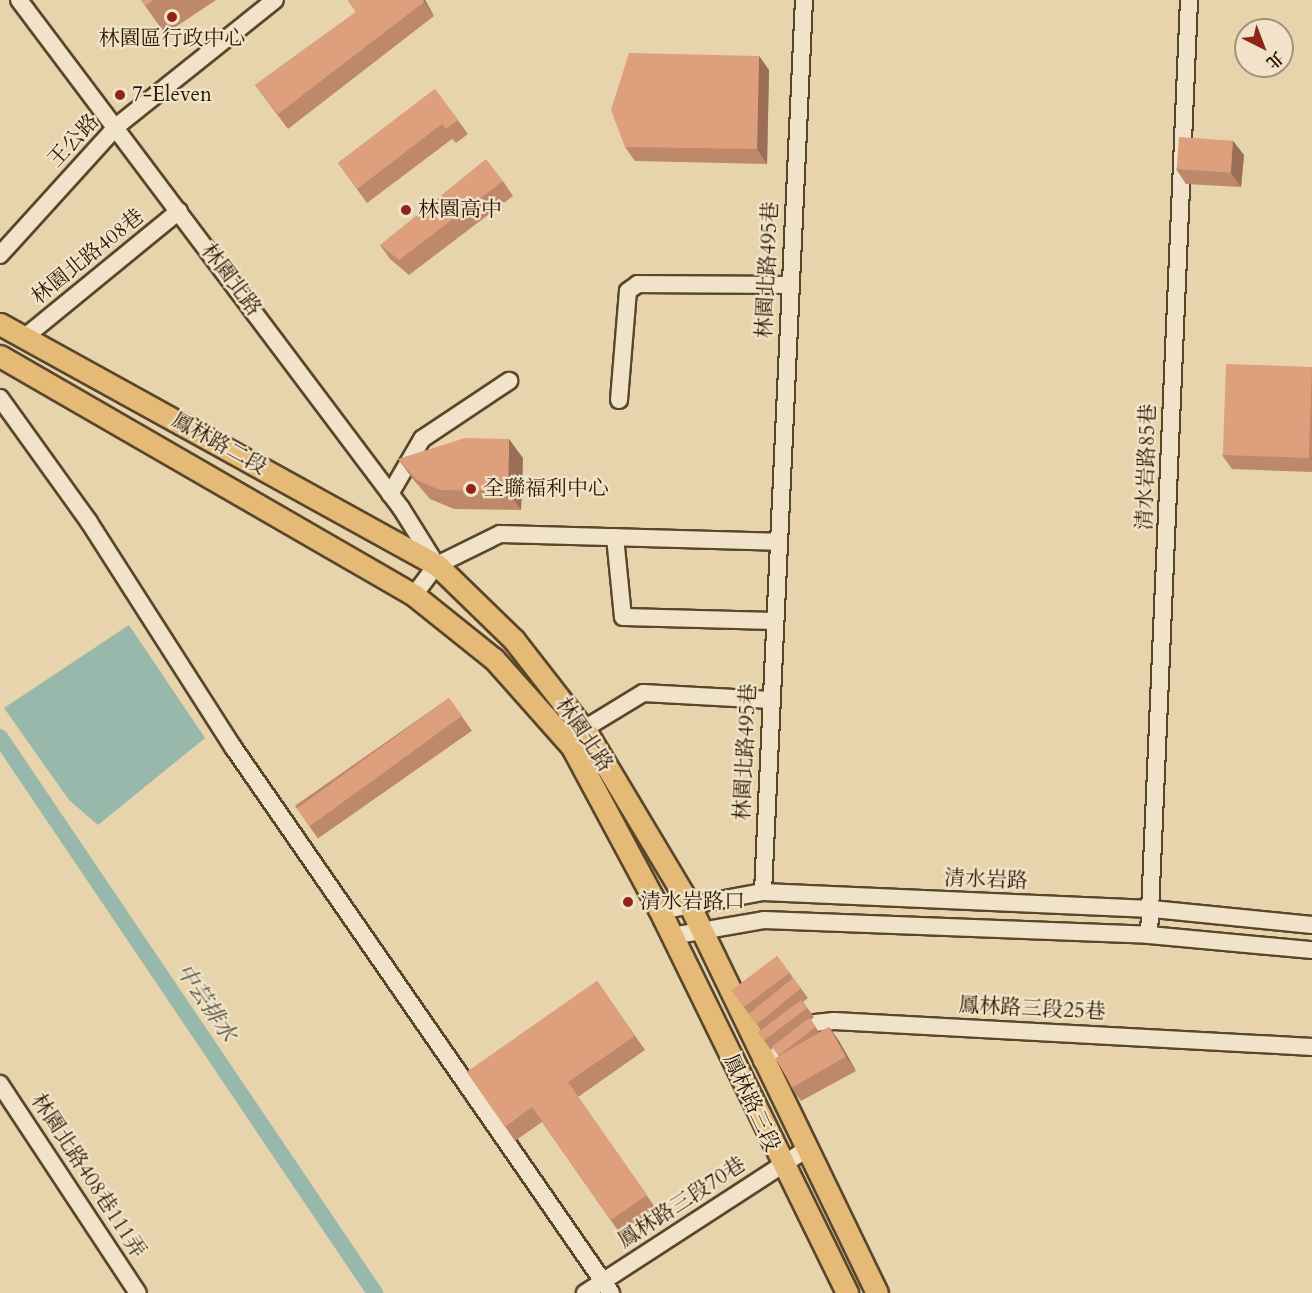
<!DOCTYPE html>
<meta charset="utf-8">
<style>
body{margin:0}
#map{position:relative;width:1312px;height:1293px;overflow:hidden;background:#e8d4ac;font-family:Cardo,"Noto Serif TC",serif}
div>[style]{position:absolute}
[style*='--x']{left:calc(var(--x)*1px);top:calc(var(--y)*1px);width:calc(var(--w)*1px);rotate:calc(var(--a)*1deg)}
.water>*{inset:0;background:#97b8aa}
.canal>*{height:16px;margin:-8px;padding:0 8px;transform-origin:8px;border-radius:8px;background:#97b8aa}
.roads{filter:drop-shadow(2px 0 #5a462b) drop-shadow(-2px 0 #5a462b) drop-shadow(0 2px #5a462b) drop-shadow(0 -2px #5a462b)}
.minor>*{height:16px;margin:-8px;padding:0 8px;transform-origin:8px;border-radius:8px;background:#f0e3c9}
.major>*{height:21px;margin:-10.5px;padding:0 10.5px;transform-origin:10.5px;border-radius:10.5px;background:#e4ba76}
.wall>*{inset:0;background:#be896b;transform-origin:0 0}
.shaded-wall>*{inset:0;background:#9b6f57}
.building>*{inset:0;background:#dd9f7c;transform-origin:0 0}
.dots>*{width:16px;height:16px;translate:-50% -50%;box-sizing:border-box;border:3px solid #f0e3c9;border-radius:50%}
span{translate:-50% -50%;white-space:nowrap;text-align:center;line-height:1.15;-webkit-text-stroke:4.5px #f0e3c9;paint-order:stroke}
.poi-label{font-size:21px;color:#2a1600}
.left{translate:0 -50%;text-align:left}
.street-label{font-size:21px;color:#2a1600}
.water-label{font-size:22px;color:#504f3c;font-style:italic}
.north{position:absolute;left:1234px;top:18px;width:60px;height:60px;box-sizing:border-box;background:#f0e3c9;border:2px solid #a19179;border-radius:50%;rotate:138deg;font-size:16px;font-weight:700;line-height:24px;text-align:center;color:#2a1600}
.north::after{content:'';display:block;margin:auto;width:21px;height:27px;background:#8f2418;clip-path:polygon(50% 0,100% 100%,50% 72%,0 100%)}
</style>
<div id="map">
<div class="water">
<div style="clip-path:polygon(129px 625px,205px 738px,98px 825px,69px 800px,4px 708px)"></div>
</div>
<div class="canal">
<div style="--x:0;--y:737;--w:671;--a:56"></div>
</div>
<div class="roads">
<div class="minor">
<div style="--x:19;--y:0;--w:636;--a:53.06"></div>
<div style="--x:401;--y:508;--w:66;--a:58"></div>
<div style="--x:0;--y:255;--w:174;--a:-47.8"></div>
<div style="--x:117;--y:126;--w:202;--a:-38.6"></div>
<div style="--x:25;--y:337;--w:199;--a:-39.3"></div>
<div style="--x:0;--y:398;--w:153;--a:54.3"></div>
<div style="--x:89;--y:522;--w:267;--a:57.4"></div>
<div style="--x:233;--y:747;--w:664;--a:55.3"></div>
<div style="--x:619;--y:400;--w:109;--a:-85.3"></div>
<div style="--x:628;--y:291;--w:12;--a:-35"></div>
<div style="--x:638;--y:284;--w:151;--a:0.4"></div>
<div style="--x:390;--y:494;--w:64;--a:-59.8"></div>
<div style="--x:422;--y:439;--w:105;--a:-33.7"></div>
<div style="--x:615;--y:537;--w:80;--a:84.3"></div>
<div style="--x:623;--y:617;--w:152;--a:1.5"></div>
<div style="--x:414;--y:595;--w:38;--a:-53"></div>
<div style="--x:437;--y:565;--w:70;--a:-26.2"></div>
<div style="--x:500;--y:534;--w:278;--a:1.6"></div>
<div style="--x:584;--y:729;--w:69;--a:-31.4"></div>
<div style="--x:643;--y:693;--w:128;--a:3.1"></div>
<div style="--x:763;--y:892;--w:893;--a:-87.37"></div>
<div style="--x:660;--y:911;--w:105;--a:-10.5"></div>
<div style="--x:763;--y:892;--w:389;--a:2.5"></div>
<div style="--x:1152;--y:909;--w:161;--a:5.7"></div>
<div style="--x:1149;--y:935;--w:936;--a:-87.55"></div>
<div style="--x:672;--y:936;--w:93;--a:-9.9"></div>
<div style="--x:764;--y:920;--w:385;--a:2.2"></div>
<div style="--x:1149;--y:935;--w:164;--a:5.3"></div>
<div style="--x:762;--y:1061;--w:65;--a:-35.6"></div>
<div style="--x:815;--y:1023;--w:19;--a:-6"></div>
<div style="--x:834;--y:1021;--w:479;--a:3.1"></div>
<div style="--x:0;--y:1084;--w:250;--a:56.6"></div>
<div style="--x:585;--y:1293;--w:261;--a:-33"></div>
</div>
<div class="major">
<div style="--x:0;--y:324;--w:499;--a:28.9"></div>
<div style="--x:437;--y:565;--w:107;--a:44.2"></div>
<div style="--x:514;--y:640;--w:120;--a:52.1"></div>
<div style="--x:588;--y:735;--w:195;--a:59.1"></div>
<div style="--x:688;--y:902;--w:434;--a:64.2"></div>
<div style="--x:0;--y:356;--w:478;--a:30"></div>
<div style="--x:414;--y:595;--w:102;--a:38.7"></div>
<div style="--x:494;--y:659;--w:118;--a:48.4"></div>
<div style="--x:572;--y:747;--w:193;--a:61.8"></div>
<div style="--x:663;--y:917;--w:419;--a:63.9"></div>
</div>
</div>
<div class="wall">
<div style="clip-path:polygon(141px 0,216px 0,165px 34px)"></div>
<div style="clip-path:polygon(349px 0,425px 0,434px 16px,288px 129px,255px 85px,356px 12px)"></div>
<div style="clip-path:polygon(759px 56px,769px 70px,767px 164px,635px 161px,625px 147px)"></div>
<div style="clip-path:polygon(435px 89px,468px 134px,456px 143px,452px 139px,367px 203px,338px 163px)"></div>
<div style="clip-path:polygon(1233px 141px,1244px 155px,1241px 187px,1186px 184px,1176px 169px)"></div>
<div style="clip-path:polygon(503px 181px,513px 196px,409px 275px,390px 259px,380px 245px)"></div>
<div style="clip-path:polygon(1312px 367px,1312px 472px,1232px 469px,1222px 455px)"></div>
<div style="clip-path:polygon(523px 458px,521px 510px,454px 509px,430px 499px,412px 478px,398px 459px)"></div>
<div style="left:449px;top:698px;width:40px;height:188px;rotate:55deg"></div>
<div style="clip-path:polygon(777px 956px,808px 998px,803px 1002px,814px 1017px,811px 1020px,819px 1032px,829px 1027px,839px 1041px,856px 1071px,801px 1101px,791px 1087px,778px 1055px,773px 1048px,771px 1050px,758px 1032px,761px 1030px,732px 991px)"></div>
<div style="clip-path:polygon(597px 981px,645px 1050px,578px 1097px,657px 1210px,621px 1235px,542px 1122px,515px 1141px,467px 1072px)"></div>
</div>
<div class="shaded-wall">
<div style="clip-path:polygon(423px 0,425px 0,434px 16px)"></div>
<div style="clip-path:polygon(759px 56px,769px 70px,767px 164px,757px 149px)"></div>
<div style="clip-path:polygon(1233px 141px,1244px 155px,1241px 187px,1231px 173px)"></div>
<div style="clip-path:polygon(509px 439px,523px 458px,521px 510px,508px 491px)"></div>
<div style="clip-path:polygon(829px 1027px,839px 1041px,856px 1071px,846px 1057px)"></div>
</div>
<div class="building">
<div style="clip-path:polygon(141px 0,154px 0,145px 6px)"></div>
<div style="clip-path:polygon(349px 0,423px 0,424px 2px,278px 114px,255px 85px,356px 12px,348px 1px)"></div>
<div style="clip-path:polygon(629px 53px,759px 56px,757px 149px,625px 147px,611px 110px)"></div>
<div style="clip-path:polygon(435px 89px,458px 120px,446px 129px,442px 124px,357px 189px,338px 163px)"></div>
<div style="left:1179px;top:137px;width:54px;height:32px;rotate:4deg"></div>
<div style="clip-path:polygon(486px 159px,503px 181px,399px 260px,380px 245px)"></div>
<div style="left:1226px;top:364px;width:86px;height:91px;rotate:2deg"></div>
<div style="clip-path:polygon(465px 438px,509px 439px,508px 491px,440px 490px,417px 480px,398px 459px)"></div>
<div style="left:449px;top:698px;width:22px;height:188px;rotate:54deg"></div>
<div style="left:777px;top:956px;width:21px;height:57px;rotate:53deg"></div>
<div style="left:793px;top:978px;width:13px;height:57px;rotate:51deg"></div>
<div style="clip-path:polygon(597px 981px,635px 1036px,568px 1082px,647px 1195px,611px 1220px,532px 1107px,505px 1127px,467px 1072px)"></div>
<div style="left:801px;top:1000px;width:10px;height:54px;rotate:53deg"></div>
<div style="left:809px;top:1018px;width:11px;height:47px;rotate:52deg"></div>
<div style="left:829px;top:1027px;width:34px;height:62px;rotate:60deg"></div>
</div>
<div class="dots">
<div style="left:172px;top:17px;background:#8f2418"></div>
<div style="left:120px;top:95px;background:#8f2418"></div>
<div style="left:406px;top:210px;background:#8f2418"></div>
<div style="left:471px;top:489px;background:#8f2418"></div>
<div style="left:628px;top:902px;background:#8f2418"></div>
</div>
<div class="poi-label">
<span style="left:172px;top:39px">林園區行政中心</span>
<span class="left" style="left:132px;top:95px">7-Eleven</span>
<span class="left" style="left:418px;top:210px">林園高中</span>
<span class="left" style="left:483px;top:489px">全聯福利中心</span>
<span class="left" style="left:640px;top:902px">清水岩路口</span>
</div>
<div class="street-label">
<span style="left:74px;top:141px;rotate:-47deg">王公路</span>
<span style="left:88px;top:257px;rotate:-39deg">林園北路408巷</span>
<span style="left:768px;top:270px;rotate:-87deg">林園北路495巷</span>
<span style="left:231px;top:280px;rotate:53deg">林園北路</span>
<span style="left:219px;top:444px;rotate:29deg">鳳林路二段</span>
<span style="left:1147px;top:467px;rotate:-88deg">清水岩路85巷</span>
<span style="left:584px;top:735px;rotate:56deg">林園北路</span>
<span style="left:746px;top:752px;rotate:-87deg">林園北路495巷</span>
<span style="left:986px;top:880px;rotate:2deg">清水岩路</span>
<span style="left:1032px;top:1009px;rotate:3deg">鳳林路三段25巷</span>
<span style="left:751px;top:1103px;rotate:65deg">鳳林路三段</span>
<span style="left:88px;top:1176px;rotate:57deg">林園北路408巷111弄</span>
<span style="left:682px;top:1203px;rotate:-33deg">鳳林路三段70巷</span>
</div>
<div class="water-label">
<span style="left:206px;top:1003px;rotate:56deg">中芸排水</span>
</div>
<div class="north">北</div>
</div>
